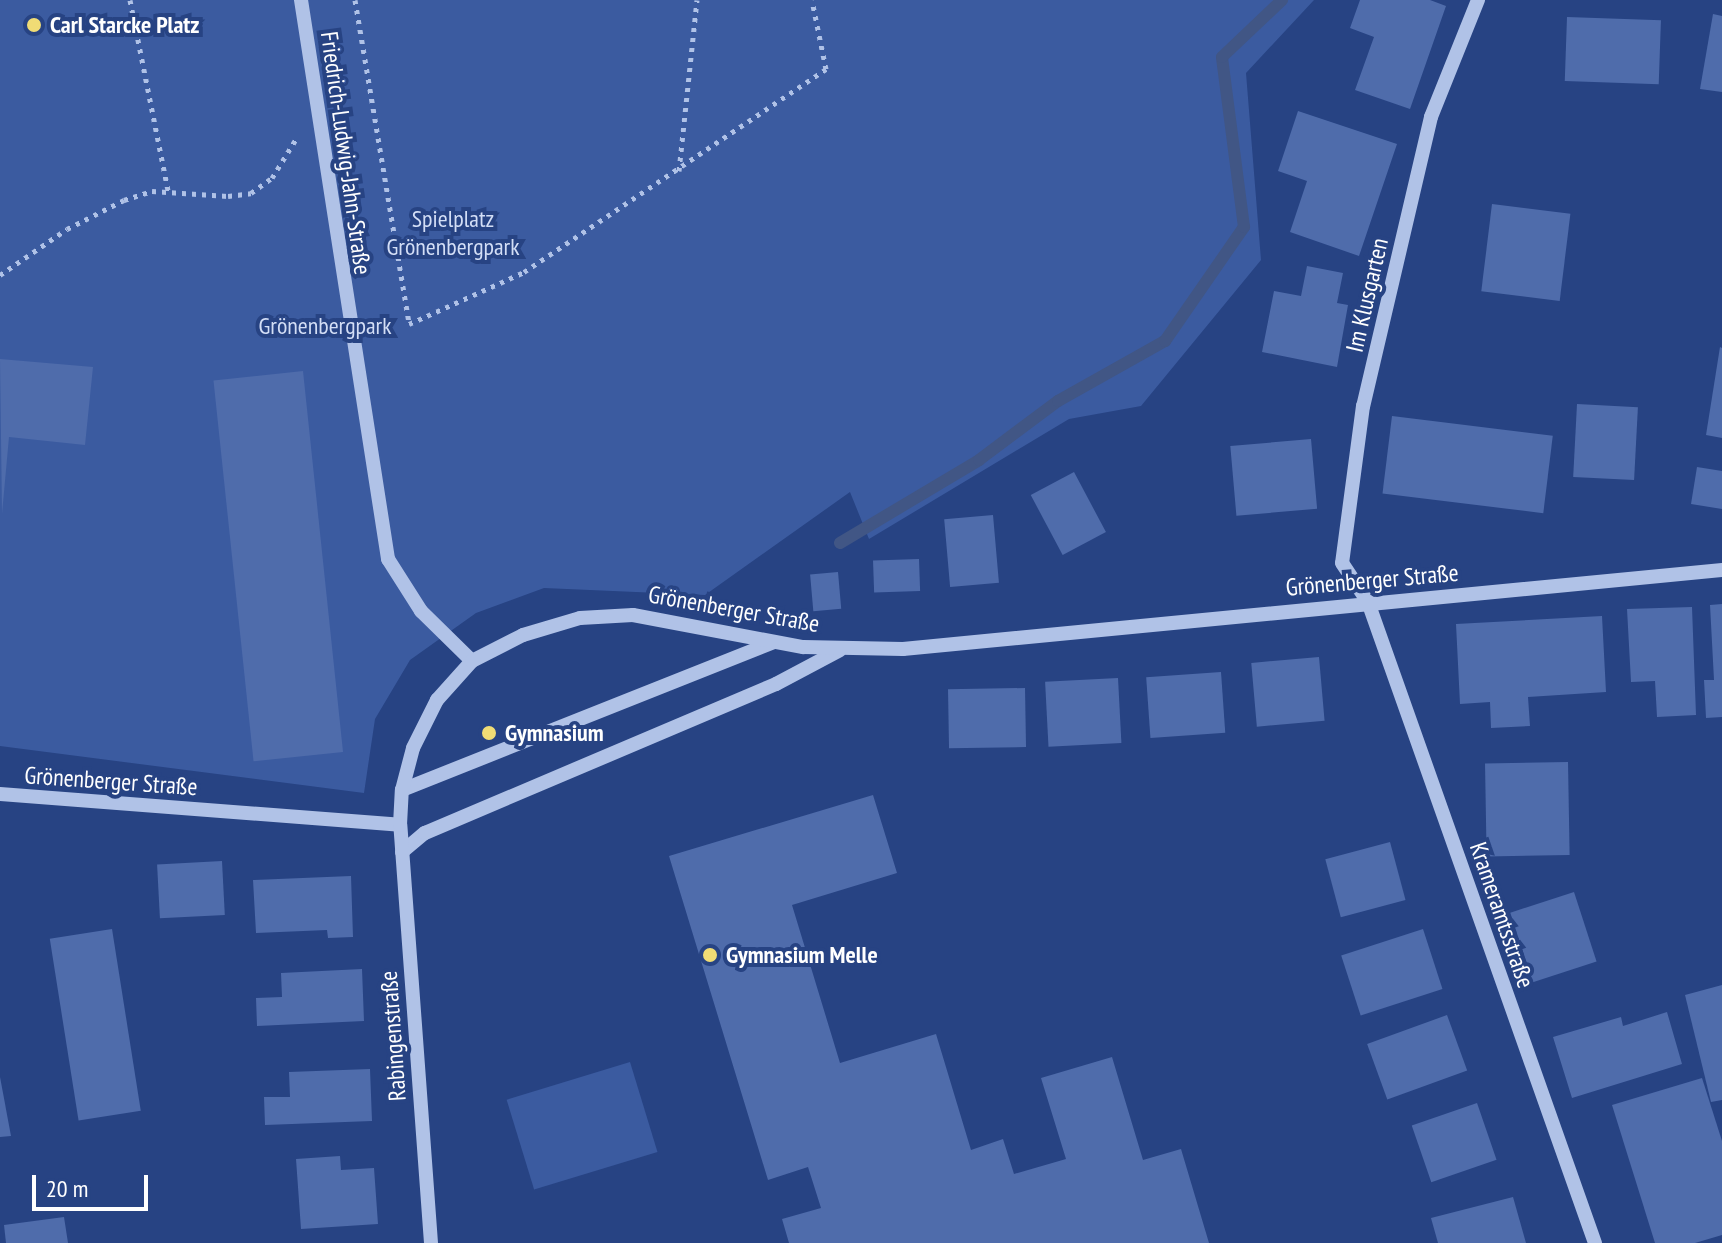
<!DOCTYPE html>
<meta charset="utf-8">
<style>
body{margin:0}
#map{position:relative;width:1722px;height:1243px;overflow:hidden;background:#274383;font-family:"PT Sans Narrow",sans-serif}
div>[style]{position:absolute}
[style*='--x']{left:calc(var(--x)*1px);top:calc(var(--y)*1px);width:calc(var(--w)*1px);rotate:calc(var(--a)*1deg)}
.green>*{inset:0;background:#3b5ba0;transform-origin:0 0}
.stream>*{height:12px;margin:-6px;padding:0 6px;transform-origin:6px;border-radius:6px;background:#415685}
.building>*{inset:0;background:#4f6cab;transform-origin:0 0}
.path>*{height:5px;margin-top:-2.5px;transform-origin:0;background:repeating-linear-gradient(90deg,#b0c2e7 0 4px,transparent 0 10px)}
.minor>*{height:14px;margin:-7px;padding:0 7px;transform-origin:7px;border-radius:7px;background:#b0c2e7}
.dots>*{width:22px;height:22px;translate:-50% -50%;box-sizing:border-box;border:4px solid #274383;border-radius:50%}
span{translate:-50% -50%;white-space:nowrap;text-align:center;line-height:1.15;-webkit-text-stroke:8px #274383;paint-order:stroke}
.poi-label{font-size:24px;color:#fff;font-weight:700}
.left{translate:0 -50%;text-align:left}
.street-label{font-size:24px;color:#fff}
.park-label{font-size:24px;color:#d3def6}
.scale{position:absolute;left:32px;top:1175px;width:116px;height:36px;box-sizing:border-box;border:4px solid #fff;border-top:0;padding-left:10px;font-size:24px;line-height:28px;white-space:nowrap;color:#fff;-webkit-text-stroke:6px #274383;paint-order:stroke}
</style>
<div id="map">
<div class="green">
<div style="clip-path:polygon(0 0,1314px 0,1246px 73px,1261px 260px,1141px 406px,1069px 419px,869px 539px,850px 492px,705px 595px,544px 588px,476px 613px,410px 660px,375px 719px,364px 793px,0 746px)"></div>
<div style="left:630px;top:1062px;width:94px;height:129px;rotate:73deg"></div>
</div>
<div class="stream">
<div style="--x:840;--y:543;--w:162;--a:-30.8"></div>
<div style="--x:979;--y:460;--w:99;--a:-36.8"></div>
<div style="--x:1058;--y:401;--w:123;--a:-29.3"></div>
<div style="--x:1165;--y:341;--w:139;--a:-55.3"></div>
<div style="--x:1244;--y:227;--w:171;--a:-97.4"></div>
<div style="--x:1222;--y:57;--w:83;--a:-43.5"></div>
</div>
<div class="building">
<div style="clip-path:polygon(1360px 0,1430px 0,1446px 6px,1410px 109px,1355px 90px,1374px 37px,1350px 28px)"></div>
<div style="clip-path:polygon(1713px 14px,1722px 16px,1722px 92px,1700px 89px)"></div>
<div style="left:1567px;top:17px;width:94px;height:64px;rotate:2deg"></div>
<div style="clip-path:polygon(1298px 111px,1397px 144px,1359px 256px,1290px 232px,1307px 181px,1278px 171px)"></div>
<div style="left:1492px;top:204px;width:79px;height:88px;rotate:7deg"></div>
<div style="clip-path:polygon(1307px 266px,1343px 273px,1337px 303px,1348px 305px,1337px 367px,1262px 352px,1274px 291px,1301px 296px)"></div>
<div style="clip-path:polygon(1720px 347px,1722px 348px,1722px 438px,1706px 435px)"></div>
<div style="clip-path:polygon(0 359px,93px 367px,85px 445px,9px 437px,2px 514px)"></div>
<div style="left:303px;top:371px;width:383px;height:90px;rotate:84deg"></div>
<div style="left:1577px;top:404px;width:61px;height:73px;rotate:3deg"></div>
<div style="left:1392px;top:416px;width:162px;height:78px;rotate:7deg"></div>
<div style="left:1311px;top:439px;width:70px;height:81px;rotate:85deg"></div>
<div style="clip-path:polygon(1697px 467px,1722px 471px,1722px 509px,1691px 504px)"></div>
<div style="left:1074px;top:472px;width:68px;height:49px;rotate:62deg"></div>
<div style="left:993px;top:515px;width:68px;height:49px;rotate:85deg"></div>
<div style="left:919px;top:559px;width:32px;height:46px;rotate:88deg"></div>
<div style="left:838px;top:572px;width:37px;height:28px;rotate:85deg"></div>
<div style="clip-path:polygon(1722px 604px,1722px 717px,1706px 718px,1704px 680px,1714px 680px,1710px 605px)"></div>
<div style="clip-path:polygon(1692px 607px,1696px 715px,1657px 717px,1655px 681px,1631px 682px,1627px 609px)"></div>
<div style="clip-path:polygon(1602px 616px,1606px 692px,1528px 697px,1530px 726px,1491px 728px,1490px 702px,1460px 704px,1456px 624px)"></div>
<div style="left:1319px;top:657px;width:64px;height:68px;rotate:85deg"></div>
<div style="left:1221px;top:672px;width:61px;height:75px;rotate:86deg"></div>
<div style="left:1118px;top:678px;width:65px;height:73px;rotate:87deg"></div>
<div style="left:1025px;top:688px;width:59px;height:77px;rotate:89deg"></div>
<div style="left:1568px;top:762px;width:93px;height:83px;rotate:89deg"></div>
<div style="clip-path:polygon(873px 795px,897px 873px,792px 905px,840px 1063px,936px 1034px,971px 1150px,1003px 1139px,1014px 1174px,1066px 1159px,1041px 1078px,1112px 1057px,1143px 1160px,1181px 1149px,1209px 1243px,789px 1243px,782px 1219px,821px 1208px,808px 1167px,768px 1180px,669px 856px)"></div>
<div style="left:1390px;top:842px;width:60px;height:67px;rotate:75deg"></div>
<div style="left:222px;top:861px;width:54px;height:65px;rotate:87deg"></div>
<div style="clip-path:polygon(351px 876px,353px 937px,328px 938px,327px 930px,256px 933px,253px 880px)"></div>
<div style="left:1574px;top:892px;width:73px;height:67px;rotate:72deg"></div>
<div style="left:112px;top:929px;width:184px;height:63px;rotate:81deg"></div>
<div style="left:1423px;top:929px;width:63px;height:86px;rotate:72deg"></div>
<div style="clip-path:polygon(362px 969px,364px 1021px,257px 1026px,256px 998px,282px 997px,281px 973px)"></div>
<div style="clip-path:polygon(1722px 985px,1722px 1100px,1711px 1102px,1685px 995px)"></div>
<div style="clip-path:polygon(1667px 1012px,1682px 1064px,1572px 1098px,1553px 1037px,1621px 1017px,1623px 1026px)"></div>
<div style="left:1447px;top:1015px;width:59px;height:85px;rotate:70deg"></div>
<div style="clip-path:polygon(370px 1069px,372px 1121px,265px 1125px,264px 1097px,290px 1097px,289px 1072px)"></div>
<div style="clip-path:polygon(0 1077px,11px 1136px,0 1137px)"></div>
<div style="clip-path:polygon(1702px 1078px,1722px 1141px,1722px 1235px,1695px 1243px,1655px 1243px,1612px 1105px)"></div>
<div style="left:1477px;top:1103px;width:60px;height:69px;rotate:71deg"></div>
<div style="clip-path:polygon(340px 1156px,341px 1170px,374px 1168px,378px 1224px,301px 1229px,296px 1159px)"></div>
<div style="clip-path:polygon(1513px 1197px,1526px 1243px,1438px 1243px,1431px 1218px)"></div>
<div style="clip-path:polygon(64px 1217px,68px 1243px,6px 1243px,4px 1225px)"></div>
</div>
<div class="path">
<div style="--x:130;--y:0;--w:195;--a:78.7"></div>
<div style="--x:355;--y:0;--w:328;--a:80.5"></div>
<div style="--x:409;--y:324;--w:126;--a:-24.3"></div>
<div style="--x:524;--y:272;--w:364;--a:-33.9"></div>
<div style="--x:826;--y:69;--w:70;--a:-101.5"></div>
<div style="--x:679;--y:171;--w:172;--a:-84"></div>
<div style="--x:0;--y:275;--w:81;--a:-34.5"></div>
<div style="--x:67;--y:229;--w:64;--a:-27"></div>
<div style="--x:124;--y:200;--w:29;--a:-18"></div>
<div style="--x:152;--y:191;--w:76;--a:3.8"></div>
<div style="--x:228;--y:196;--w:23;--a:-7"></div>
<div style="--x:251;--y:193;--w:26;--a:-36"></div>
<div style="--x:272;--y:178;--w:46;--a:-58.4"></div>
</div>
<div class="minor">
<div style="--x:301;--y:0;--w:566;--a:81.15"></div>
<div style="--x:388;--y:559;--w:62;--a:57.6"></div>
<div style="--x:421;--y:611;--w:71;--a:44.4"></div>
<div style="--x:1478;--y:0;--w:126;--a:111.9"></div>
<div style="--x:1431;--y:117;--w:297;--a:103.2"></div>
<div style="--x:1363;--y:406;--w:158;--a:97.6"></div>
<div style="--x:1342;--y:563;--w:47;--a:56.3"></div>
<div style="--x:1368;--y:602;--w:680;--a:70.5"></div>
<div style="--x:402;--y:790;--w:399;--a:-21.7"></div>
<div style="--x:0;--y:794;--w:401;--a:4.4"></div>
<div style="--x:402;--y:852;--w:30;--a:-40"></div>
<div style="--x:425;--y:833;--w:381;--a:-23"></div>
<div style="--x:776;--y:684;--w:72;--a:-28"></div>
<div style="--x:431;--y:1243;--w:419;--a:-94.2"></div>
<div style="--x:400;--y:825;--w:35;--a:-87"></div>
<div style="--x:402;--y:790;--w:43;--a:-75.3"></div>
<div style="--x:413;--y:748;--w:54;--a:-63.4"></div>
<div style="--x:437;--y:700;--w:52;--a:-48.1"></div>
<div style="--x:472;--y:661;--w:57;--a:-27"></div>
<div style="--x:523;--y:635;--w:59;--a:-16.6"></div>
<div style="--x:580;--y:618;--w:53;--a:-3.2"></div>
<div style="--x:633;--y:615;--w:173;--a:10.7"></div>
<div style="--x:803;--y:647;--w:100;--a:1.1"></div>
<div style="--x:903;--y:649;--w:823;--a:-5.51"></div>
</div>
<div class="dots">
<div style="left:34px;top:25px;background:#f0dc75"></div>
<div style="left:489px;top:733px;background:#f0dc75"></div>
<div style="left:710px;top:955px;background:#f0dc75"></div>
</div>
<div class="poi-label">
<span class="left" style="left:50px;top:25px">Carl Starcke Platz</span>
<span class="left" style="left:505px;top:733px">Gymnasium</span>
<span class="left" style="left:726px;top:955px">Gymnasium Melle</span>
</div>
<div class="street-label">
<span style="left:346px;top:153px;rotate:82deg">Friedrich-Ludwig-Jahn-Straße</span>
<span style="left:1367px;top:295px;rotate:-77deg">Im Klusgarten</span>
<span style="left:1372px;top:580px;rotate:-5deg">Grönenberger Straße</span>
<span style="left:734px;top:609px;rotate:10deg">Grönenberger Straße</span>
<span style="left:111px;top:781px;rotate:4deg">Grönenberger Straße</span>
<span style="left:1502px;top:915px;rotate:71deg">Krameramtsstraße</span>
<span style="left:393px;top:1036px;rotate:-94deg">Rabingenstraße</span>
</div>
<div class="park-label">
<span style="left:453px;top:233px">Spielplatz<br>Grönenbergpark</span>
<span style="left:325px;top:326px">Grönenbergpark</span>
</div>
<div class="scale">20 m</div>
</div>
